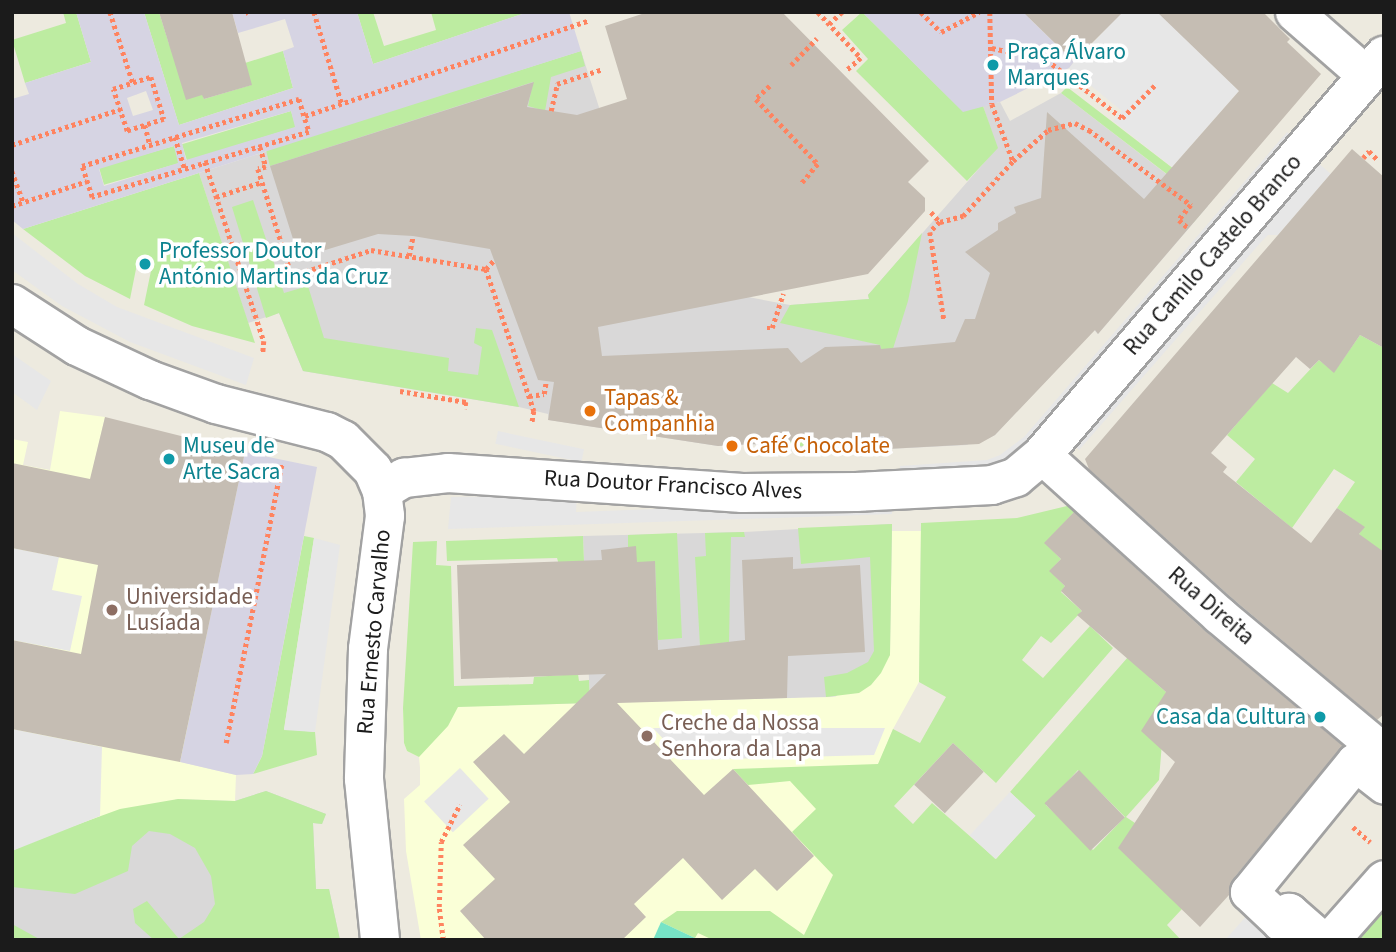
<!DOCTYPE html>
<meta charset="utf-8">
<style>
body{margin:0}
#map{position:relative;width:1396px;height:952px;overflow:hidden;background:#edeadf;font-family:"Source Sans 3",sans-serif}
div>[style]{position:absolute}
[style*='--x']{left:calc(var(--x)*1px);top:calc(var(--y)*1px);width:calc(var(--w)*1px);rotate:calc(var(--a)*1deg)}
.residential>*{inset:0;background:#d9d8d8}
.education>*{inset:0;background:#faffd7}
.grass>*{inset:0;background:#bdeca1;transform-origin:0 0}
.pitch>*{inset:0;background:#77e3c6}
.parking>*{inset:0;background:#e7e7e7;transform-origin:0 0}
.plaza>*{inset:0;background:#d6d4e3}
.building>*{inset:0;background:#c5bdb3;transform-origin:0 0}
.path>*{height:4.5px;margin-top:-2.25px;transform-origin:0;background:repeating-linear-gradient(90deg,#ff835f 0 3.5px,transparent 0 7px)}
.roads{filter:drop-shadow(2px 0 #a2a2a2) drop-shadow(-2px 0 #a2a2a2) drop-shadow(0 2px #a2a2a2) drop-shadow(0 -2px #a2a2a2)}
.pedestrian>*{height:37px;margin:-18.5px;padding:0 18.5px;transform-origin:18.5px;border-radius:18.5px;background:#fff}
.minor>*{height:38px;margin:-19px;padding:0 19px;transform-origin:19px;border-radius:19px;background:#fff}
.tertiary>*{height:38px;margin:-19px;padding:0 19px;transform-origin:19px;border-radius:19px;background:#fff}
.dots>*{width:19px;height:19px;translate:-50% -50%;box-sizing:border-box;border:4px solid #fff;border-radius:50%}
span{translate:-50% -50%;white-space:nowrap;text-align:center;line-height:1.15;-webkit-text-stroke:7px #fff;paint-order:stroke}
.culture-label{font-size:23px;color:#0d838f}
.left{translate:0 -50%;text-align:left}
.right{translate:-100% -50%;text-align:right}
.street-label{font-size:23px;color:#1b1b1b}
.food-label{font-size:23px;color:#c56008}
.education-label{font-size:23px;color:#785e54}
.frame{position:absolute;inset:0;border:14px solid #1b1b1b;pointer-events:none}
</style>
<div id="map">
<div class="residential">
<div style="clip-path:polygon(581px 51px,654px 279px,790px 305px,869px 299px,868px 295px,997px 148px,983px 106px,1000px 102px,1010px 121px,1061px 93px,1208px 206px,1098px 334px,1094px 330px,995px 435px,987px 439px,981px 434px,967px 445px,887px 449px,885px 443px,868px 444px,868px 439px,837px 441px,836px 446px,772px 449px,771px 444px,718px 446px,549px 420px,548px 414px,519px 407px,303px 371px,279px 313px,248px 323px,199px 173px)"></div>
<div style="clip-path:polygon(892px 524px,890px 655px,859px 693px,826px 697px,590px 703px,583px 536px,744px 532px)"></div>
<div style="clip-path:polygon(266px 791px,326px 814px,322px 824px,313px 823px,316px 889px,329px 889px,340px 940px,12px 940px,12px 851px,235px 801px)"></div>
</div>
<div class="education">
<div style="clip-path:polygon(60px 411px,105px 417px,93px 468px,233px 502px,181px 762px,236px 775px,235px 801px,178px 799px,35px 840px,12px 851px,12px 439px,28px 442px,23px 465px,50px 470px)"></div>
<div style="clip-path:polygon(892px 531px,921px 531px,919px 682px,893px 729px,817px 914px,801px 940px,421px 940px,406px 851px,404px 799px,420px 785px,420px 768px,419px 757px,407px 751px,404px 743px,403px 708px,835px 697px,890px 655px)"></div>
</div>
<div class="grass">
<div style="clip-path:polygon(63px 12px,76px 12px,91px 62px,25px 83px,12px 40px,66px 23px)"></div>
<div style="clip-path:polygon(144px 12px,159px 12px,169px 44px,185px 39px,204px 99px,251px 85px,245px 63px,283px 51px,293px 88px,179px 125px)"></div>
<div style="clip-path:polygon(357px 12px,373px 12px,384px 46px,436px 30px,431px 12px,528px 12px,373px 64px)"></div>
<div style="clip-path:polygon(862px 12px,963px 111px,983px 106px,998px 148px,967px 181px,856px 71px,868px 59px,842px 30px)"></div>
<div style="clip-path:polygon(581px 51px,585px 66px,551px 77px,545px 111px,528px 106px,533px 82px,270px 166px,266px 150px)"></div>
<div style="clip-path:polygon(1067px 87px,1213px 199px,1193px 223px,1202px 201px,1061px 93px)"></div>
<div style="left:291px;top:111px;width:17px;height:114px;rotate:73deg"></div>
<div style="left:174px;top:146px;width:18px;height:78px;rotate:74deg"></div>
<div style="clip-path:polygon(199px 173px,255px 343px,192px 326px,144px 305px,153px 261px,138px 259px,130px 299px,85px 276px,23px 229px)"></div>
<div style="clip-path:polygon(253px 200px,284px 293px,308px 286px,324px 338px,449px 358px,448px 371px,478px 375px,482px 347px,474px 343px,476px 328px,492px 330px,519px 407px,303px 371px,279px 313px,266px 318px,232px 207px)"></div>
<div style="clip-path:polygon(922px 233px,908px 301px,891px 355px,883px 356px,880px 345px,780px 323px,790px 305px,869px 299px,868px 295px)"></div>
<div style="clip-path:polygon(1360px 335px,1384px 348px,1384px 573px,1359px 534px,1364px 527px,1337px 508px,1355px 482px,1334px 469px,1292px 528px,1236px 482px,1255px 459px,1227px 435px,1272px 383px,1288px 393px,1319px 360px,1334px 372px)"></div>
<div style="left:836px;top:441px;width:5px;height:65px;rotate:90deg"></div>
<div style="clip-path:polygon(evenodd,1067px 506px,1078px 508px,1045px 543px,1061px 559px,1050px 571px,1065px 586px,1061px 592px,1082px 611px,1051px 643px,1041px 636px,1022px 660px,1043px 678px,1090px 626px,1113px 648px,996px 783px,953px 743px,894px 806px,913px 824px,932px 803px,996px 859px,1035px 816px,1010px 792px,1135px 649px,1156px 669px,1150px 678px,1166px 692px,1159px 780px,1126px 817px,1135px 823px,1182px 909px,1167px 925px,1181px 940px,713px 940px,698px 933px,695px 938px,661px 922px,677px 911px,770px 911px,804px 935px,833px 875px,792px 832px,816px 809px,790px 781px,748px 785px,733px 769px,878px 764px,893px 729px,920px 743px,946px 697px,919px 682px,921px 523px,1017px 518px,1067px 506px,1078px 770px,1125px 817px,1093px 850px,1046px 805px,1078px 770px)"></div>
<div style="clip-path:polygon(892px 524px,890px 655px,881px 673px,871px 685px,859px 693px,826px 697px,824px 677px,847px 673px,868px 662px,874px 651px,870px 557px,801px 564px,798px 528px)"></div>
<div style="clip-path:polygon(744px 532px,745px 537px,731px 537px,729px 642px,700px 646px,695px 557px,706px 556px,705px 533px)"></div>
<div style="clip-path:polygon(677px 533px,682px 638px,658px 640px,655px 562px,637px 562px,628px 548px,628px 535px)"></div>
<div style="clip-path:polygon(304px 536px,314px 538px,284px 729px,315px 732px,317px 755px,253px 774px,262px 756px)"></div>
<div style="clip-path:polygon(583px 536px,588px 662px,557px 558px,447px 561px,446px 541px)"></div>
<div style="clip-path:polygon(437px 541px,436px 565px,451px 566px,454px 686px,533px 684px,534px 677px,578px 674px,579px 681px,589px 680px,590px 703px,458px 707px,448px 726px,419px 757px,407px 751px,404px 743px,403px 708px,413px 542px)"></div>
<div style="clip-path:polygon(266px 791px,326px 814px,322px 824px,313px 823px,316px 889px,329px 889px,340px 940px,154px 940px,135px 923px,133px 909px,147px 901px,179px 939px,204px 922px,215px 904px,211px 876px,195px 848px,170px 834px,149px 831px,132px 846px,128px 871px,75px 894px,12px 887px,12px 851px,35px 840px,120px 809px,178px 799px,235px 801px)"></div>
<div style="clip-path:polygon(1384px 879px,1384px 940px,1330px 940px)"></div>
<div style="clip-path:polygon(12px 924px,41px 940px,12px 940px)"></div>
</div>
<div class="pitch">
<div style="clip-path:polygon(661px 922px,695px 938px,695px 940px,653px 940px)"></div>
</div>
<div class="parking">
<div style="clip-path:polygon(1122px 12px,1158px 12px,1239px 91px,1172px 167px,1113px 121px,1122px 111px,1069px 68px)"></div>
<div style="clip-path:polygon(1287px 132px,1298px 142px,1006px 466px,900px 480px,900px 466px,987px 460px,1000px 455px,1024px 437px)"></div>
<div style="clip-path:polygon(1311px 157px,1331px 174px,1278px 235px,1268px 235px,1261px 242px,1079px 450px,1069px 440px)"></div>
<div style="clip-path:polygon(12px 233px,78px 284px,117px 307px,254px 358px,246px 385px,130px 342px,62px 306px,12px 270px)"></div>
<div style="clip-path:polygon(12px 354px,51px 381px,37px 410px,12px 392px)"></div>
<div style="left:498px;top:431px;width:88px;height:13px;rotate:12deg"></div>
<div style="clip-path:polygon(577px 495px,576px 512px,892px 500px,892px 514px,448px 529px,451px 497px)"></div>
<div style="clip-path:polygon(314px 538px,340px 545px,315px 732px,284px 730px)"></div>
<div style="clip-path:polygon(12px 548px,59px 557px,52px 590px,82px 596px,70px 651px,12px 640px)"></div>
<div style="clip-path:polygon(653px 728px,885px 728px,874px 755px,683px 760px)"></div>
<div style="clip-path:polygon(12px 729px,102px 747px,100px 816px,12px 851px)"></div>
<div style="left:460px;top:768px;width:42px;height:49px;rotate:47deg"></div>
<div style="left:1010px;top:792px;width:35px;height:59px;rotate:43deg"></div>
<div style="clip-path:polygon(1259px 902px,1281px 922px,1265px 940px,1225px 940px)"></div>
</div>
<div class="plaza">
<div style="clip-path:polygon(evenodd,76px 12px,144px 12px,179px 125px,293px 88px,283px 51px,294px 47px,285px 19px,238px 33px,232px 12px,357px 12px,373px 64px,528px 12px,569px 12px,581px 51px,23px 229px,12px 220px,12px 99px,29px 94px,25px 83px,91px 62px,76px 12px,146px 91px,153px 110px,133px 116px,127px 98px,146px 91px,76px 12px,291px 111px,295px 127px,186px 160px,182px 143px,291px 111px,76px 12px,174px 146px,178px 163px,104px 186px,99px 169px,174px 146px)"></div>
<div style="clip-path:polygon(862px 12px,1035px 12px,1029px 18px,1074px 62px,1069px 68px,1000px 102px,963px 112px)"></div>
<div style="clip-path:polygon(245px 452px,317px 467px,262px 756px,253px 774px,236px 775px,180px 762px)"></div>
</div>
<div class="building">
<div style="clip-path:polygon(159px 12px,232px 12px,252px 85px,204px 99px,202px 95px,186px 100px)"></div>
<div style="clip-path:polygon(648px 12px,782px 12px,929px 161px,908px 182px,925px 198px,925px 211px,868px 274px,598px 327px,602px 356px,788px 348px,801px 363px,825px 347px,880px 345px,881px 349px,955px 342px,965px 319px,975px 319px,990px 273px,965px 252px,998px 230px,998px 223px,1016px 213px,1014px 207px,1041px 198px,1047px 112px,1144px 199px,1239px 91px,1157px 12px,1263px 12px,1290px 39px,1287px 42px,1321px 74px,1098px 334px,1095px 330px,995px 435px,979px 444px,887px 449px,884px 436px,718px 446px,548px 420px,554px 382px,538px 380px,490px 249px,413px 236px,378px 234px,299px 258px,270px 166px,534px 82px,527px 107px,577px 115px,627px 99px,605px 26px)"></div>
<div style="clip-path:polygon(1023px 12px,1123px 12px,1077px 58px,1067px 51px,1065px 53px)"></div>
<div style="clip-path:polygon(1352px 149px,1384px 177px,1384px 348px,1360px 335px,1334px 373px,1319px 360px,1310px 369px,1296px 357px,1211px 453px,1227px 467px,1223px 472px,1311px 543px,1337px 508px,1365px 527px,1359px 534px,1384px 552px,1384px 714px,1377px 720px,1233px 599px,1089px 469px,1085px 459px)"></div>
<div style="clip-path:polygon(105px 417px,245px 452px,180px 762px,12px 729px,12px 640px,81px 654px,98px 565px,12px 548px,12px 463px,90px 479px)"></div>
<div style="clip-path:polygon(1074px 512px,1205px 631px,1343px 746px,1233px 879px,1229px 895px,1200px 927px,1118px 848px,1175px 762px,1141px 731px,1166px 692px,1077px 615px,1082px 611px,1061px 591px,1065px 586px,1049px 571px,1061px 559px,1044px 543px)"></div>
<div style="clip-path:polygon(636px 546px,637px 562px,655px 561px,658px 650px,745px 640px,742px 560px,793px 557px,793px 569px,860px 565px,865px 652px,788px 656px,787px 698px,617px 703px,704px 795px,733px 769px,814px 856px,777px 891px,755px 869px,722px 900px,683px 858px,634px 904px,646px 917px,622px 940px,486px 940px,460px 911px,495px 879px,463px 845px,510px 802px,473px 762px,504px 734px,524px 754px,606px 674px,461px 679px,457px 565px,602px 560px,601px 550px)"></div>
<div style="left:953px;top:743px;width:42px;height:57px;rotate:43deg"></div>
<div style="left:1079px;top:770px;width:66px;height:48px;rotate:46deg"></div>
</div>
<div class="path">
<div style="--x:110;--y:12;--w:75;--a:72.1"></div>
<div style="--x:314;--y:12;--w:96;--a:73.1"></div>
<div style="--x:818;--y:12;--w:63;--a:46.9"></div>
<div style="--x:861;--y:58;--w:18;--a:139"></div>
<div style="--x:921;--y:12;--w:28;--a:45"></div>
<div style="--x:941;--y:32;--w:43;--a:-27.8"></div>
<div style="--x:990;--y:12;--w:92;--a:88.8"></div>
<div style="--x:992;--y:104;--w:61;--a:69.8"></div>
<div style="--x:245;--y:13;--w:2;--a:-27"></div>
<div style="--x:829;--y:24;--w:18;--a:-43"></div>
<div style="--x:992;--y:48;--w:56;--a:12.3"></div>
<div style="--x:1047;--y:60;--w:95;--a:37.7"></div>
<div style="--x:1122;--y:118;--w:48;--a:-45"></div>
<div style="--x:791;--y:65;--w:37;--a:-46"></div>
<div style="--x:151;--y:77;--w:44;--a:72.8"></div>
<div style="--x:164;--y:119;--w:39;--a:162"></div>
<div style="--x:127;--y:131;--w:44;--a:-108.4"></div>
<div style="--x:113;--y:89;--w:40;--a:-18"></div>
<div style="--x:770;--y:86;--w:19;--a:137"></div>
<div style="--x:756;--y:99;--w:90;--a:46.4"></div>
<div style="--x:818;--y:164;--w:25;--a:130"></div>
<div style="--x:299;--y:99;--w:34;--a:73"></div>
<div style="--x:309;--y:132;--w:227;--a:163.3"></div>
<div style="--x:92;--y:197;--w:33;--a:-108"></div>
<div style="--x:82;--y:166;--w:227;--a:-17.2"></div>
<div style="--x:551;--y:111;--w:28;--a:-77"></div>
<div style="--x:557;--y:84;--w:48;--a:-18.1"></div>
<div style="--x:305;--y:116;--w:298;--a:-18.6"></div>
<div style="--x:145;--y:125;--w:21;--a:76"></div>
<div style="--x:175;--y:137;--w:34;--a:73"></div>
<div style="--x:12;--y:145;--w:114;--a:-18.4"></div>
<div style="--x:260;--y:147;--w:21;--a:73"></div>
<div style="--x:266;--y:167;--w:8;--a:166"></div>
<div style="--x:258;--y:169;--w:112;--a:72.4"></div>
<div style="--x:292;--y:276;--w:83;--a:-18.2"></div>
<div style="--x:371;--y:250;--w:117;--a:9.4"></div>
<div style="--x:486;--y:269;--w:150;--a:71.3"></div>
<div style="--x:534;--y:411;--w:13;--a:99"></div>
<div style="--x:1363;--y:158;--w:9;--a:-49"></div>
<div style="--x:1369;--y:151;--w:11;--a:45"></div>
<div style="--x:205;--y:162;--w:188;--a:71.8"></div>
<div style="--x:264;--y:341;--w:12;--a:95"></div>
<div style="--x:12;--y:171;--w:33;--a:70"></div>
<div style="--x:216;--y:197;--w:48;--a:-18.1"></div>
<div style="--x:12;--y:206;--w:79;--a:-18.4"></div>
<div style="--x:931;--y:212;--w:13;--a:48"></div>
<div style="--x:940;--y:222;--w:14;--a:135"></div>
<div style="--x:930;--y:232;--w:88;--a:80.9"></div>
<div style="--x:940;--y:222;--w:24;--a:-15"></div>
<div style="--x:963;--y:216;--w:74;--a:-47.7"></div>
<div style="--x:1013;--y:161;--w:47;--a:-41.5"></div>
<div style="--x:1048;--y:130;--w:28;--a:-15"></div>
<div style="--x:1075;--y:123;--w:16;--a:27"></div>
<div style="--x:1089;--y:130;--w:127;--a:36.3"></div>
<div style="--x:1191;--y:205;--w:19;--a:129"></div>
<div style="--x:1179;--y:220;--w:11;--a:41"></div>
<div style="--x:409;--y:256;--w:20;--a:-79"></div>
<div style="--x:486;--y:269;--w:12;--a:-48"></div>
<div style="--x:767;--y:328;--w:5;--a:0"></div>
<div style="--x:772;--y:328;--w:36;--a:-72"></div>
<div style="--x:400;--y:391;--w:67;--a:9.5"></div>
<div style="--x:466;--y:402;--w:7;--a:98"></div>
<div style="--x:529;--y:396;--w:15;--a:-8"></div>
<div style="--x:544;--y:394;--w:13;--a:-81"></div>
<div style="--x:226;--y:743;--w:286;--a:-78.7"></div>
<div style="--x:1353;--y:827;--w:23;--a:41"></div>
<div style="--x:443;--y:940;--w:33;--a:-97"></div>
<div style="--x:439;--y:907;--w:65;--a:-88.2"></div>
<div style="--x:441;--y:842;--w:42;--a:-63.4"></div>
</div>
<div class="roads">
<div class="pedestrian">
<div style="--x:1294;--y:12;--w:96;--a:41.2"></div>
<div style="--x:1042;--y:455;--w:239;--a:42.1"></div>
<div style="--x:1219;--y:615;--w:215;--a:39.9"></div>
<div style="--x:1321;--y:940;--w:43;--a:-138.8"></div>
<div style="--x:1289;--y:912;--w:13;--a:129"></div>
<div style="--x:1281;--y:922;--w:44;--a:-136.8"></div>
<div style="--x:1249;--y:892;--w:168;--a:-50.8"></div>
<div style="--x:1355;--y:762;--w:37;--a:38"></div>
<div style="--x:1330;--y:940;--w:81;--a:-48.5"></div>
</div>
<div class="minor">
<div style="--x:382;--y:491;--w:26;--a:-31"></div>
<div style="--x:404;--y:478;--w:44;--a:-6.5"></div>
<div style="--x:448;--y:473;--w:295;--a:3.9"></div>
<div style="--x:742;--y:493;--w:114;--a:-0.5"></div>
<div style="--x:856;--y:492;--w:136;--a:-2.9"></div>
<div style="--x:992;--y:485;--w:25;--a:-18"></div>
<div style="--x:1016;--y:477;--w:34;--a:-40"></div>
<div style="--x:1042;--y:455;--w:526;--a:-49.4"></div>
</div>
<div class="tertiary">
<div style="--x:12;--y:304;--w:77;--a:32.9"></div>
<div style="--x:77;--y:346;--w:81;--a:25"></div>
<div style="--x:150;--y:380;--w:70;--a:20"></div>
<div style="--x:216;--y:404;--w:114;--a:14.2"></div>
<div style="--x:327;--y:432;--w:18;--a:27"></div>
<div style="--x:343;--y:440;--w:42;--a:45"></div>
<div style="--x:373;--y:470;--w:23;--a:67"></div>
<div style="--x:382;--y:491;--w:25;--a:83"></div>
<div style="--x:385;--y:516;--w:134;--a:97.3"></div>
<div style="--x:368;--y:649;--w:130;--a:91.8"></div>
<div style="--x:364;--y:779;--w:162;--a:84.3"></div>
</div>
</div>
<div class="dots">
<div style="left:993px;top:65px;background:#0f9aa8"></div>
<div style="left:145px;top:264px;background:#0f9aa8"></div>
<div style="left:590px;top:411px;background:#e8710a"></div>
<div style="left:732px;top:446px;background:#e8710a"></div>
<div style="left:169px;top:459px;background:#0f9aa8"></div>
<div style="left:112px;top:610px;background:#8d6e63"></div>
<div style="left:1320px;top:717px;background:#0f9aa8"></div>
<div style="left:647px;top:736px;background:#8d6e63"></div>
</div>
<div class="culture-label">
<span class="left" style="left:1007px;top:65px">Praça Álvaro<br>Marques</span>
<span class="left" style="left:159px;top:264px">Professor Doutor<br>António Martins da Cruz</span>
<span class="left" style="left:183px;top:459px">Museu de<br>Arte Sacra</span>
<span class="right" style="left:1306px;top:717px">Casa da Cultura</span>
</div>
<div class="street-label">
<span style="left:1213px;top:255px;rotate:-49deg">Rua Camilo Castelo Branco</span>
<span style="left:673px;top:485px;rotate:3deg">Rua Doutor Francisco Alves</span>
<span style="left:1211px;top:606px;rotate:41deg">Rua Direita</span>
<span style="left:374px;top:632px;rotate:-85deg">Rua Ernesto Carvalho</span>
</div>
<div class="food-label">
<span class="left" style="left:604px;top:411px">Tapas &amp;<br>Companhia</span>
<span class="left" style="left:746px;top:446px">Café Chocolate</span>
</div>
<div class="education-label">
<span class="left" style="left:126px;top:610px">Universidade<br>Lusíada</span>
<span class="left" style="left:661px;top:736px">Creche da Nossa<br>Senhora da Lapa</span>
</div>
<div class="frame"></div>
</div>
